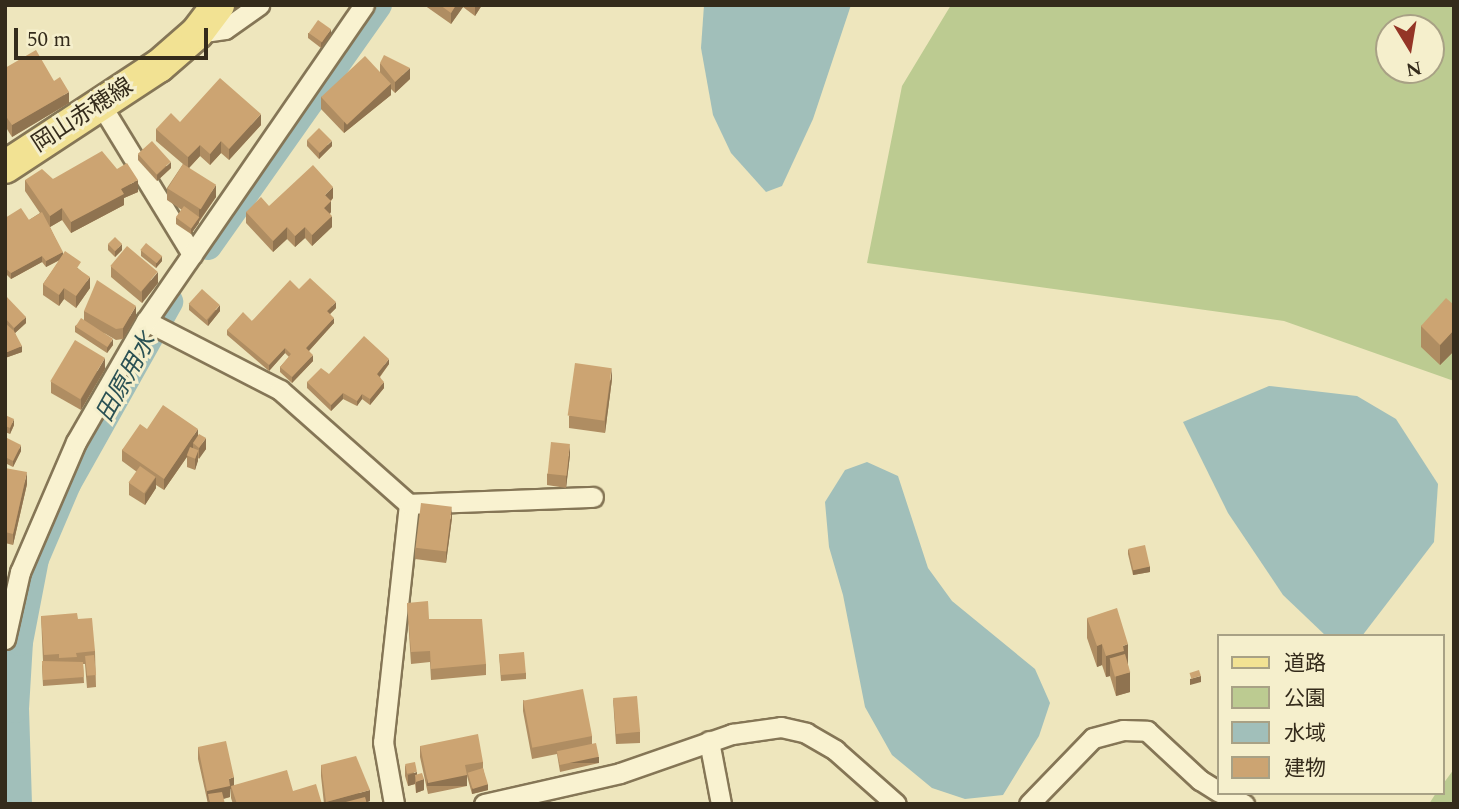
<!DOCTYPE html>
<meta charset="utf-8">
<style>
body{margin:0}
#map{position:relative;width:1459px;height:809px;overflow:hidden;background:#eee6bd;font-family:Spectral,"Noto Sans JP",serif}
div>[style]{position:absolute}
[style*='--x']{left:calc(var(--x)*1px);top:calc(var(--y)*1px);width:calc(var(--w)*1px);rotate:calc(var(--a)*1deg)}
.green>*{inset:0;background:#bccb91}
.water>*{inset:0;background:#a1bfba}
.canal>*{height:28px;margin:-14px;padding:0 14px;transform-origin:14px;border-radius:14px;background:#a1bfba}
.roads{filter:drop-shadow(2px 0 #857656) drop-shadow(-2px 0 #857656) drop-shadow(0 2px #857656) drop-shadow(0 -2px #857656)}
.minor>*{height:19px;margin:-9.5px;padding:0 9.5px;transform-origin:9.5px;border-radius:9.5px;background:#f9f2d0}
.primary>*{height:32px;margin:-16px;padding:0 16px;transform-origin:16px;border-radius:16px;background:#f2e293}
.wall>*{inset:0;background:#af8d62}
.shaded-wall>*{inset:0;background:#8f7350;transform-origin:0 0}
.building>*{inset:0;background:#cca472;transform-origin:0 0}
span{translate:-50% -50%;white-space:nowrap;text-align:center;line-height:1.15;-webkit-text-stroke:6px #f5efcc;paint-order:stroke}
.street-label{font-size:23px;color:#342b1b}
.water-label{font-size:24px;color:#2a5154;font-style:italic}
.frame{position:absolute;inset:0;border:7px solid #342b1b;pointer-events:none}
.legend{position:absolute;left:1217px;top:634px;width:228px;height:161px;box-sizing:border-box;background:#f5efcc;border:2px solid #a8a185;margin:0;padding:9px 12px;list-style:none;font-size:21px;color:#342b1b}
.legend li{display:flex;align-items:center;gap:14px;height:35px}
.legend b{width:35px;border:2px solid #a8a185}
.north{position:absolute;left:1375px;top:14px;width:70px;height:70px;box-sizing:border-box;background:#f5efcc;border:2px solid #a8a185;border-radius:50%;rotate:169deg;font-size:19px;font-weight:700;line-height:28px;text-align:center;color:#342b1b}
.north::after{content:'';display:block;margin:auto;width:24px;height:32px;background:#943526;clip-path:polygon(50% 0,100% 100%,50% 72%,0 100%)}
.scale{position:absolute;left:14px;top:28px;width:194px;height:32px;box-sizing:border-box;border:4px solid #342b1b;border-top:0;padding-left:9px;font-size:21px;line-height:24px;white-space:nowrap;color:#342b1b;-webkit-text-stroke:5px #f5efcc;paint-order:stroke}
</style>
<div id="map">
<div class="green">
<div style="clip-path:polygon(evenodd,951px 5px,1454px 5px,1454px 381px,1284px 321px,867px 263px,902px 86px,951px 5px,1389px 28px,1431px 28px,1431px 70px,1389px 70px,1389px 28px)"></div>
<div style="clip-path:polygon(1454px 769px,1454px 804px,1429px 804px,1436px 793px,1443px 793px,1443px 784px)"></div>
</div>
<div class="water">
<div style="clip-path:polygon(704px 5px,851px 5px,813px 119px,782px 186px,766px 192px,731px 153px,713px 115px,701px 48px)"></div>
<div style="clip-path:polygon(1269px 386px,1357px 396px,1396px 419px,1438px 484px,1434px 542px,1362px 636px,1326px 636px,1283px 595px,1228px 513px,1183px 422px)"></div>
<div style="clip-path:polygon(867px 462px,898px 476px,928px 568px,952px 601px,1035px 669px,1050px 703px,1039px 736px,1003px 795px,965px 799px,932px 788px,892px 755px,865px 707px,843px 595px,829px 547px,825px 502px,845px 470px)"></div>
</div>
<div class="canal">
<div style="--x:208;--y:246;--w:295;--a:-54.8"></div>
<div style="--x:18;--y:804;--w:95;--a:-91.8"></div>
<div style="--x:15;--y:709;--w:67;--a:-86.6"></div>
<div style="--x:19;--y:642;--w:85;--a:-79.1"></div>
<div style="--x:35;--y:559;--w:82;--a:-66.9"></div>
<div style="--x:67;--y:484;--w:209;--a:-60.7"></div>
</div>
<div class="roads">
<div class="minor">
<div style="--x:197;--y:33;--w:28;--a:-8"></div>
<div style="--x:225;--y:29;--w:42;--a:-35.2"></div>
<div style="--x:101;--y:105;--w:175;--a:58.6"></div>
<div style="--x:146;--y:321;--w:151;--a:27.2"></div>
<div style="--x:280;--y:390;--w:172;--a:41.5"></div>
<div style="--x:409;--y:504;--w:239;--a:96.2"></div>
<div style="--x:383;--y:742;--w:63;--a:79.9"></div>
<div style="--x:409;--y:504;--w:184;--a:-2.2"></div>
<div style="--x:5;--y:639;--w:69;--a:-77.4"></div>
<div style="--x:20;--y:572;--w:142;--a:-66.7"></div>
<div style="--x:76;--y:442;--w:140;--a:-60"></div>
<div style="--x:146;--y:321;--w:384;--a:-55.4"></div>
<div style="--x:709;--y:741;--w:64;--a:79.2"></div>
<div style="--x:1222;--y:793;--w:25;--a:27"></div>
<div style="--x:484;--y:804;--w:139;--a:-12.8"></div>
<div style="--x:620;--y:773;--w:119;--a:-19.2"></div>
<div style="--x:732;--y:734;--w:49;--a:-8.1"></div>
<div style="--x:781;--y:727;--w:26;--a:13"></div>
<div style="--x:806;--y:733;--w:34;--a:30"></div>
<div style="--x:835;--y:750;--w:81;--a:41.5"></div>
<div style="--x:1029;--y:804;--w:92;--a:-45.9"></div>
<div style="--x:1093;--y:738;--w:31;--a:-15"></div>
<div style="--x:1123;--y:730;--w:24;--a:2"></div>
<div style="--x:1147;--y:731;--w:72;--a:42.8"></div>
<div style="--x:1200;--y:780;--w:22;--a:32"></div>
</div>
<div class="primary">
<div style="--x:5;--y:167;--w:184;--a:-33.3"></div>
<div style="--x:159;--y:66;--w:50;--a:-41"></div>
<div style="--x:197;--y:33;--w:35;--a:-53"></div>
</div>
</div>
<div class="wall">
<div style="clip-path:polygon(424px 5px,482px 5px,475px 16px,463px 7px,451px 24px)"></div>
<div style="clip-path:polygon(308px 33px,331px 35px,321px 48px,308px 38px)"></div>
<div style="clip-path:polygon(380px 63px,410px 79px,395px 93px,391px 89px,391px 95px,344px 133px,321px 109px,321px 97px,380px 72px)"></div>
<div style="clip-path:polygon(5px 68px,54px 81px,69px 103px,12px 137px,5px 126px)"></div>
<div style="clip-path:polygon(180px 122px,261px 125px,229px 160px,221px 153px,210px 165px,200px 156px,189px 168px,216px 197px,191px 234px,176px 224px,176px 218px,182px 210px,167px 200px,167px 188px,183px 164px,156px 141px,156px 129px)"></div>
<div style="clip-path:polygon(307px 140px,332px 146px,319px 159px,307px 146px)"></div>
<div style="clip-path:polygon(138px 154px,171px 168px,157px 181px,138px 160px)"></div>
<div style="clip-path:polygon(117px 169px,138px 192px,124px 198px,124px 205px,71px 233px,62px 220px,50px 227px,63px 255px,81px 271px,90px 288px,76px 308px,64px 299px,59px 306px,43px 295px,43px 284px,60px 260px,46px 267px,42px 262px,11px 279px,5px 273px,5px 218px,29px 220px,40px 213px,25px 191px,25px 180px,53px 179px)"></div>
<div style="clip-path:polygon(333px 198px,331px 201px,331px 212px,330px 214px,332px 227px,312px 246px,305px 238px,295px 247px,287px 239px,273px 252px,246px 223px,246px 212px,269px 206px)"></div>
<div style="clip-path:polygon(108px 244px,122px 250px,115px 257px,108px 250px)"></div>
<div style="clip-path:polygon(141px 250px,162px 261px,156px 268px,141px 256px)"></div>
<div style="clip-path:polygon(111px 266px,158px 283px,142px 303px,111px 277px)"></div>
<div style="clip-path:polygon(299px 289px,336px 308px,330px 314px,334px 323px,309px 351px,313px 361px,292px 383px,280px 372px,280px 367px,289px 357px,285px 353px,269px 371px,227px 335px,227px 330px,252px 321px)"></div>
<div style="clip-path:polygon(5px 295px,26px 323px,15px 333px,22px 352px,5px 358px)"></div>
<div style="clip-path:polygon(1454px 298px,1454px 351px,1440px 365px,1421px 347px,1421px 326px,1452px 303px,1452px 300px)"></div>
<div style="clip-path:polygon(189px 304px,220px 311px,208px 326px,189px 310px)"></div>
<div style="clip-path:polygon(84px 311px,136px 317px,123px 339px,116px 340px,104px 333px,113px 345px,107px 353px,75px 332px,75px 326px,84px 320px)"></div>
<div style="clip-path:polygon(389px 364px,380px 377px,384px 388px,370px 405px,362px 399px,357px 406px,343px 399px,331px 411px,307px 388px,307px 382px,329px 374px)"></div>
<div style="clip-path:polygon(105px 369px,81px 410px,51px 393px,51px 382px)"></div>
<div style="clip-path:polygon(612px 379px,605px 433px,569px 428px,569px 416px)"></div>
<div style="clip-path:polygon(5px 415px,14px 425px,10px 434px,5px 432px)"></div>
<div style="clip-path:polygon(147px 429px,198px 436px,206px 449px,198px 459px,195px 470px,187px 467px,187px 457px,164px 490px,156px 485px,156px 488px,145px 505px,129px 495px,129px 483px,137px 472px,122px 461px,122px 450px)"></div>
<div style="clip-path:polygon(5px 437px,21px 451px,13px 467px,5px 463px)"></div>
<div style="clip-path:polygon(570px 455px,566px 488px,547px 485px,547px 474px)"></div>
<div style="clip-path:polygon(5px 468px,27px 484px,13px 545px,5px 543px)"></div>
<div style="clip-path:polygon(452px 518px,446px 563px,415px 559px,415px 548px)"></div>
<div style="clip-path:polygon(1128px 549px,1150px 572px,1133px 575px,1128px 554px)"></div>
<div style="clip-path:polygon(407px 603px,486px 664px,486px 675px,431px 680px,430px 662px,411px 664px)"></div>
<div style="clip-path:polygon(41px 616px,78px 619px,95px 651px,96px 687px,87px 688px,85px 664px,83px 664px,84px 683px,43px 686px,42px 666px,43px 661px)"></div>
<div style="clip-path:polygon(1087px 618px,1128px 665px,1130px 692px,1116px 696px,1110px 676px,1106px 677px,1102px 665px,1097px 667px,1087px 638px)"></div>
<div style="clip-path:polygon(499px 654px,526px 673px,526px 679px,501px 681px)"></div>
<div style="clip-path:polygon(613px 699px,640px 732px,640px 743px,616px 744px)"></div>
<div style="clip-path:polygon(523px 700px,592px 736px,592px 744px,599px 763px,560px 772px,557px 754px,532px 759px,523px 711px)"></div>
<div style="clip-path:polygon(420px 746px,483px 762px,483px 768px,488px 790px,472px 794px,467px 776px,467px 786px,428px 794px,420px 757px)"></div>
<div style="clip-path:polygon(198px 747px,234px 786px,293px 791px,322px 804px,233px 804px,231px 798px,231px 789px,230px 789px,230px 797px,208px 804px,198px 759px)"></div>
<div style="clip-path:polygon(321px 765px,370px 801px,367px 802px,367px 804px,324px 804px,321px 776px)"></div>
<div style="clip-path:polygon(405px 765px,417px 775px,424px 790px,416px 793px,415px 784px,408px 786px,405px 776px)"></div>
</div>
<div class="shaded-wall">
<div style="clip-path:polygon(456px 5px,463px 5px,463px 7px,451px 24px,451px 13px)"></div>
<div style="clip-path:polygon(475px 5px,482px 5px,475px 16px)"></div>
<div style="clip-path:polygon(331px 29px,331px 35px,321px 48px,321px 43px)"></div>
<div style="clip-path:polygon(410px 68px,410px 79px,395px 93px,395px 82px)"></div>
<div style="clip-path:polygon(391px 84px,391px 95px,344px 133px,344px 121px)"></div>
<div style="clip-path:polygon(69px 92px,69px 103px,12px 137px,12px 125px)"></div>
<div style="clip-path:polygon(261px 114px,261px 125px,229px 160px,229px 149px)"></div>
<div style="clip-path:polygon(221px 141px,221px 153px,210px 165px,210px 154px)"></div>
<div style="clip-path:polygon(332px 141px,332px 146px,319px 159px,319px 153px)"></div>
<div style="clip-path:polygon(200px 145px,200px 156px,188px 169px,188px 157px)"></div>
<div style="clip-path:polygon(171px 162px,171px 168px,157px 181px,157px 175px)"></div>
<div style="clip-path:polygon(138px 180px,138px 192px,124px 198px,124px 205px,71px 233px,71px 222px,121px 189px)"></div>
<div style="clip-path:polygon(216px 185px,216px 197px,199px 221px,199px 210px)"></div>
<div style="clip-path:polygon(333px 187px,333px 198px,325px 206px,325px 195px)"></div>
<div style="clip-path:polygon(331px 201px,331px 212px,324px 219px,324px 208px)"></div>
<div style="clip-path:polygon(62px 208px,62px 220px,50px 227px,50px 216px)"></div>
<div style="clip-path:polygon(332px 216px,332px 227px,312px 246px,312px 235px)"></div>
<div style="clip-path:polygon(199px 217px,199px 223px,191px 234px,191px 229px)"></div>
<div style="clip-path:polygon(287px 227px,287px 239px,273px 252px,273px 241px)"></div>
<div style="clip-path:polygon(305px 227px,305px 238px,295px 247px,295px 236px)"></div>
<div style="clip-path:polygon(122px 244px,122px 250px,115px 257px,115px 251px)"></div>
<div style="clip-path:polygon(63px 252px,63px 258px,46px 267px,46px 261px)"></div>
<div style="clip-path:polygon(42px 256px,42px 262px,11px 279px,11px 273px)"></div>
<div style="clip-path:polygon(162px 256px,162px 261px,156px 268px,156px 263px)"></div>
<div style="clip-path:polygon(158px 272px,158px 283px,142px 303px,142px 291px)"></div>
<div style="clip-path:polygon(90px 277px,90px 288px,76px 308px,76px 296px)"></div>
<div style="clip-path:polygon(64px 288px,64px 299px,59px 306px,59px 295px)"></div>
<div style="clip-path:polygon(336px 302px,336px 308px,327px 317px,327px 311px)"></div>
<div style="clip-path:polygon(220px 305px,220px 311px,208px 326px,208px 320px)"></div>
<div style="clip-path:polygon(136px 306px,136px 317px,123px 339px,123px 328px)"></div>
<div style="clip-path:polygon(26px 317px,26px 323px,14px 334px,14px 328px)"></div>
<div style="clip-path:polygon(334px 318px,334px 323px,306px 354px,306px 348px)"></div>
<div style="clip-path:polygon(1454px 330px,1454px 351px,1440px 365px,1440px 345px)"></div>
<div style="clip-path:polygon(113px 339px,113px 345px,107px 353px,107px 348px)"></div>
<div style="clip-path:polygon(22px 346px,22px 352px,5px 358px,5px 353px)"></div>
<div style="clip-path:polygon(285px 348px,285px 353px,269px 371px,269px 365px)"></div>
<div style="clip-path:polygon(313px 355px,313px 361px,292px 383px,292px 377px)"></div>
<div style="clip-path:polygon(105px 358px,105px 369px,81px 410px,81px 399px)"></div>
<div style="clip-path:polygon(389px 359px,389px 364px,377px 380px,377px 374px)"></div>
<div style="clip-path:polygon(612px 368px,612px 379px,605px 433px,605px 421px)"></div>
<div style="clip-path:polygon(384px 382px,384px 388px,370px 405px,370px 399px)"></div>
<div style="clip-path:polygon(343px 393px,343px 399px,331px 411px,331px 405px)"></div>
<div style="clip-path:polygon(362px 394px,362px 399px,357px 406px,357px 401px)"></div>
<div style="clip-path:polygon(14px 419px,14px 425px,10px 434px,10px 428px)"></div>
<div style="clip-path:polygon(198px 429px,198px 440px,193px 443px,193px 448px,164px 490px,164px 479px)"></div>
<div style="clip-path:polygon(206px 438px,206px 449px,199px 459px,199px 448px)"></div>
<div style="clip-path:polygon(570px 444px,570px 455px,566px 488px,566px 477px)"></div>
<div style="clip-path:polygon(21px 445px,21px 451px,13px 467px,13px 461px)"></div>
<div style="clip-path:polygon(198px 450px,198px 461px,195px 470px,195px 459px)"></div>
<div style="clip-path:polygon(27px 472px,27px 484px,13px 545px,13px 534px)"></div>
<div style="clip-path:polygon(156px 477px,156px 488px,145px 505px,145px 494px)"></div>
<div style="clip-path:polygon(452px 507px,452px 518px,446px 563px,446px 552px)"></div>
<div style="clip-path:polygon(1150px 566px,1150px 572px,1133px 575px,1133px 570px)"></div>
<div style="clip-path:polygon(1102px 644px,1102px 665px,1097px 667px,1097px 646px)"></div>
<div style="clip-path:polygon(1128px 644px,1128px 665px,1124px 666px,1110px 658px,1110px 676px,1106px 677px,1106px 656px,1123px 646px)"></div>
<div style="clip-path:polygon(1130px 672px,1130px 692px,1116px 696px,1116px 676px)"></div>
<div style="clip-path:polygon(1201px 676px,1201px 682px,1190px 685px,1190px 679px)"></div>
<div style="left:599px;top:757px;width:6px;height:40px;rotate:90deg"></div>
<div style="clip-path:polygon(417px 772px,417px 781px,424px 779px,424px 790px,416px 793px,416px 782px,415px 775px,415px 784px,408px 786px,408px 775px)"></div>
<div style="left:467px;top:775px;width:11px;height:40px;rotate:90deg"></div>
<div style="clip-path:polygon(234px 777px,234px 788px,231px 786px,230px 797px,209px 802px,208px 794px,207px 802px,207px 791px,229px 779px)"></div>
<div style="clip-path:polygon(488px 784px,488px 790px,472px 794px,472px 788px)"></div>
<div style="clip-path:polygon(370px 790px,370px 801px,360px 804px,326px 804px,326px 802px)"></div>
</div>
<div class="building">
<div style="clip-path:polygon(440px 5px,456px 5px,451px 13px)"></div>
<div style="left:318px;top:20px;width:16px;height:16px;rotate:35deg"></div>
<div style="clip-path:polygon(36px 50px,54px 81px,60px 77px,69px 92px,12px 125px,5px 115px,5px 76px,7px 75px,5px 72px,5px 68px)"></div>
<div style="clip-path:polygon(384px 55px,410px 68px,395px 82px,380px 63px)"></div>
<div style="left:365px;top:56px;width:38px;height:60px;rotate:47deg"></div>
<div style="clip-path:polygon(220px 78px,261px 114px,229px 149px,221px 141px,210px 154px,200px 145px,188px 157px,156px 129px,171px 113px,180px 122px)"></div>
<div style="left:319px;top:128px;width:18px;height:17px;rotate:45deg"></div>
<div style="left:152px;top:141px;width:28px;height:19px;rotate:48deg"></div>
<div style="clip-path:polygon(102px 151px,117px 169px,127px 163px,138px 180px,121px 189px,124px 194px,71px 222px,62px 208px,50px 216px,25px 180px,42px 169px,53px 179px)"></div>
<div style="left:183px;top:164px;width:39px;height:29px;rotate:32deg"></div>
<div style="clip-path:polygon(313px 165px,333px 187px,325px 195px,331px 201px,324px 208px,332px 216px,312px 235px,305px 227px,295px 236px,287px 227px,273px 241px,246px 212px,261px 197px,269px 206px)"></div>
<div style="left:184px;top:206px;width:19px;height:14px;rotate:36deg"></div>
<div style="clip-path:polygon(21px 208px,29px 220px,42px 212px,63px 252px,46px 261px,42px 256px,11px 273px,5px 268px,5px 218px)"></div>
<div style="left:115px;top:237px;width:10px;height:10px;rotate:45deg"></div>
<div style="left:146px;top:243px;width:21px;height:9px;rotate:39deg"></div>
<div style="left:127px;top:246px;width:40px;height:26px;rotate:40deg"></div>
<div style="clip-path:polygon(65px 251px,81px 262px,77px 268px,90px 277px,76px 296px,64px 288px,59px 295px,43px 284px)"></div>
<div style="clip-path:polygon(310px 278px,336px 302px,327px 311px,334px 318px,306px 348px,313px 355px,292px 377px,280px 367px,291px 354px,285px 348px,269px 365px,227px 330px,243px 312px,252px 321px,290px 280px,299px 289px)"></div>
<div style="clip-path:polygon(97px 280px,136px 306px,123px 328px,116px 329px,84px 311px)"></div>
<div style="left:202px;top:289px;width:24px;height:20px;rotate:42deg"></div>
<div style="clip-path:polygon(5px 295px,26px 317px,14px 328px,5px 318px)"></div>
<div style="clip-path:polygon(1446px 298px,1454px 305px,1454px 330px,1440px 345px,1421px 326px)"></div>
<div style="left:81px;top:318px;width:38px;height:10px;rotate:33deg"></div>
<div style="clip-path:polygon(5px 323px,14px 331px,22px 346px,5px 353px)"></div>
<div style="clip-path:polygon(364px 336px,389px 359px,377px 374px,384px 382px,370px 399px,362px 394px,357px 401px,343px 393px,331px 405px,307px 382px,321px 368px,329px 374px)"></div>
<div style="left:75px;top:340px;width:35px;height:48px;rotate:31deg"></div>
<div style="left:575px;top:363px;width:37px;height:53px;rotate:8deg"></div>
<div style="clip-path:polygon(163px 405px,198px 429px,164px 479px,122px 450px,140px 424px,147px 429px)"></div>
<div style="clip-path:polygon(5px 415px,14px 419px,10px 428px,5px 426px)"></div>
<div style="clip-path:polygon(199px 434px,206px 438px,199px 448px,193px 443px)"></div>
<div style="clip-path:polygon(5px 437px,21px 445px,13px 461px,5px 457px)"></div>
<div style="left:551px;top:442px;width:19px;height:32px;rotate:6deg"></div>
<div style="left:190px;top:447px;width:9px;height:9px;rotate:21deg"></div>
<div style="left:140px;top:466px;width:19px;height:20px;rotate:35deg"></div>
<div style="clip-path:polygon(5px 468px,27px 472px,13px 534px,5px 532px)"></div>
<div style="left:421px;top:503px;width:31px;height:45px;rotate:7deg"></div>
<div style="left:1145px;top:545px;width:22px;height:17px;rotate:77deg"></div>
<div style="clip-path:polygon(428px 601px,429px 619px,482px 619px,486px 664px,431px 669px,430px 651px,411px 652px,407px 603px)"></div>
<div style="clip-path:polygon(1117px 608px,1128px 644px,1123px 646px,1124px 651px,1106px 656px,1102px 644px,1097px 646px,1087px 618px)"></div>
<div style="clip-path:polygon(77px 613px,78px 619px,92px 618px,95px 651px,76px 653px,77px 657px,59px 658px,59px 654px,44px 655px,41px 616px)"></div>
<div style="left:524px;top:652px;width:21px;height:25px;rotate:85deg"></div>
<div style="left:1125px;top:654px;width:19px;height:16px;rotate:74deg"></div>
<div style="left:94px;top:655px;width:20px;height:9px;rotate:84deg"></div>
<div style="clip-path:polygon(42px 661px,83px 662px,84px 677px,43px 680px)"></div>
<div style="left:1199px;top:670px;width:6px;height:10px;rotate:72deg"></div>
<div style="left:583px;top:689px;width:48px;height:61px;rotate:79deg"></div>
<div style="left:637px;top:696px;width:36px;height:24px;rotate:85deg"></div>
<div style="clip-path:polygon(478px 734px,483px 762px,465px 765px,467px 775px,428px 783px,420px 746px)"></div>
<div style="clip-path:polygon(226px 741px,234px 777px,229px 779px,230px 786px,207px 791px,198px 747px)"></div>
<div style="left:596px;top:743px;width:14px;height:40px;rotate:78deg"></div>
<div style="clip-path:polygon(356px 756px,370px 790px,326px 802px,321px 765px)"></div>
<div style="left:415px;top:762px;width:10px;height:10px;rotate:79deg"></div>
<div style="left:483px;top:768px;width:17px;height:16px;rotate:73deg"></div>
<div style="clip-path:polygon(287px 770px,293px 791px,316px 784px,322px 804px,237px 804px,231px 786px)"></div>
<div style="clip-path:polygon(422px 773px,424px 779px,416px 782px,415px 775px)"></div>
<div style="clip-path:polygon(222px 792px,225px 804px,210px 804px,208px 794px)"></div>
<div style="clip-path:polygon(365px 797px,367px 804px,343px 804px,342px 803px)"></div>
</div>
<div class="street-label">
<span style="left:83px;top:116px;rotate:-33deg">岡山赤穂線</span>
</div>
<div class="water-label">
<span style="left:127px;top:378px;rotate:-61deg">田原用水</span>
</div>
<div class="frame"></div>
<ul class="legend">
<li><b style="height:9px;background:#f2e293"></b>道路</li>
<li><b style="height:19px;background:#bccb91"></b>公園</li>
<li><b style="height:19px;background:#a1bfba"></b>水域</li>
<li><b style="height:19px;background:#cca472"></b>建物</li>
</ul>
<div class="north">N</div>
<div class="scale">50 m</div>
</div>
